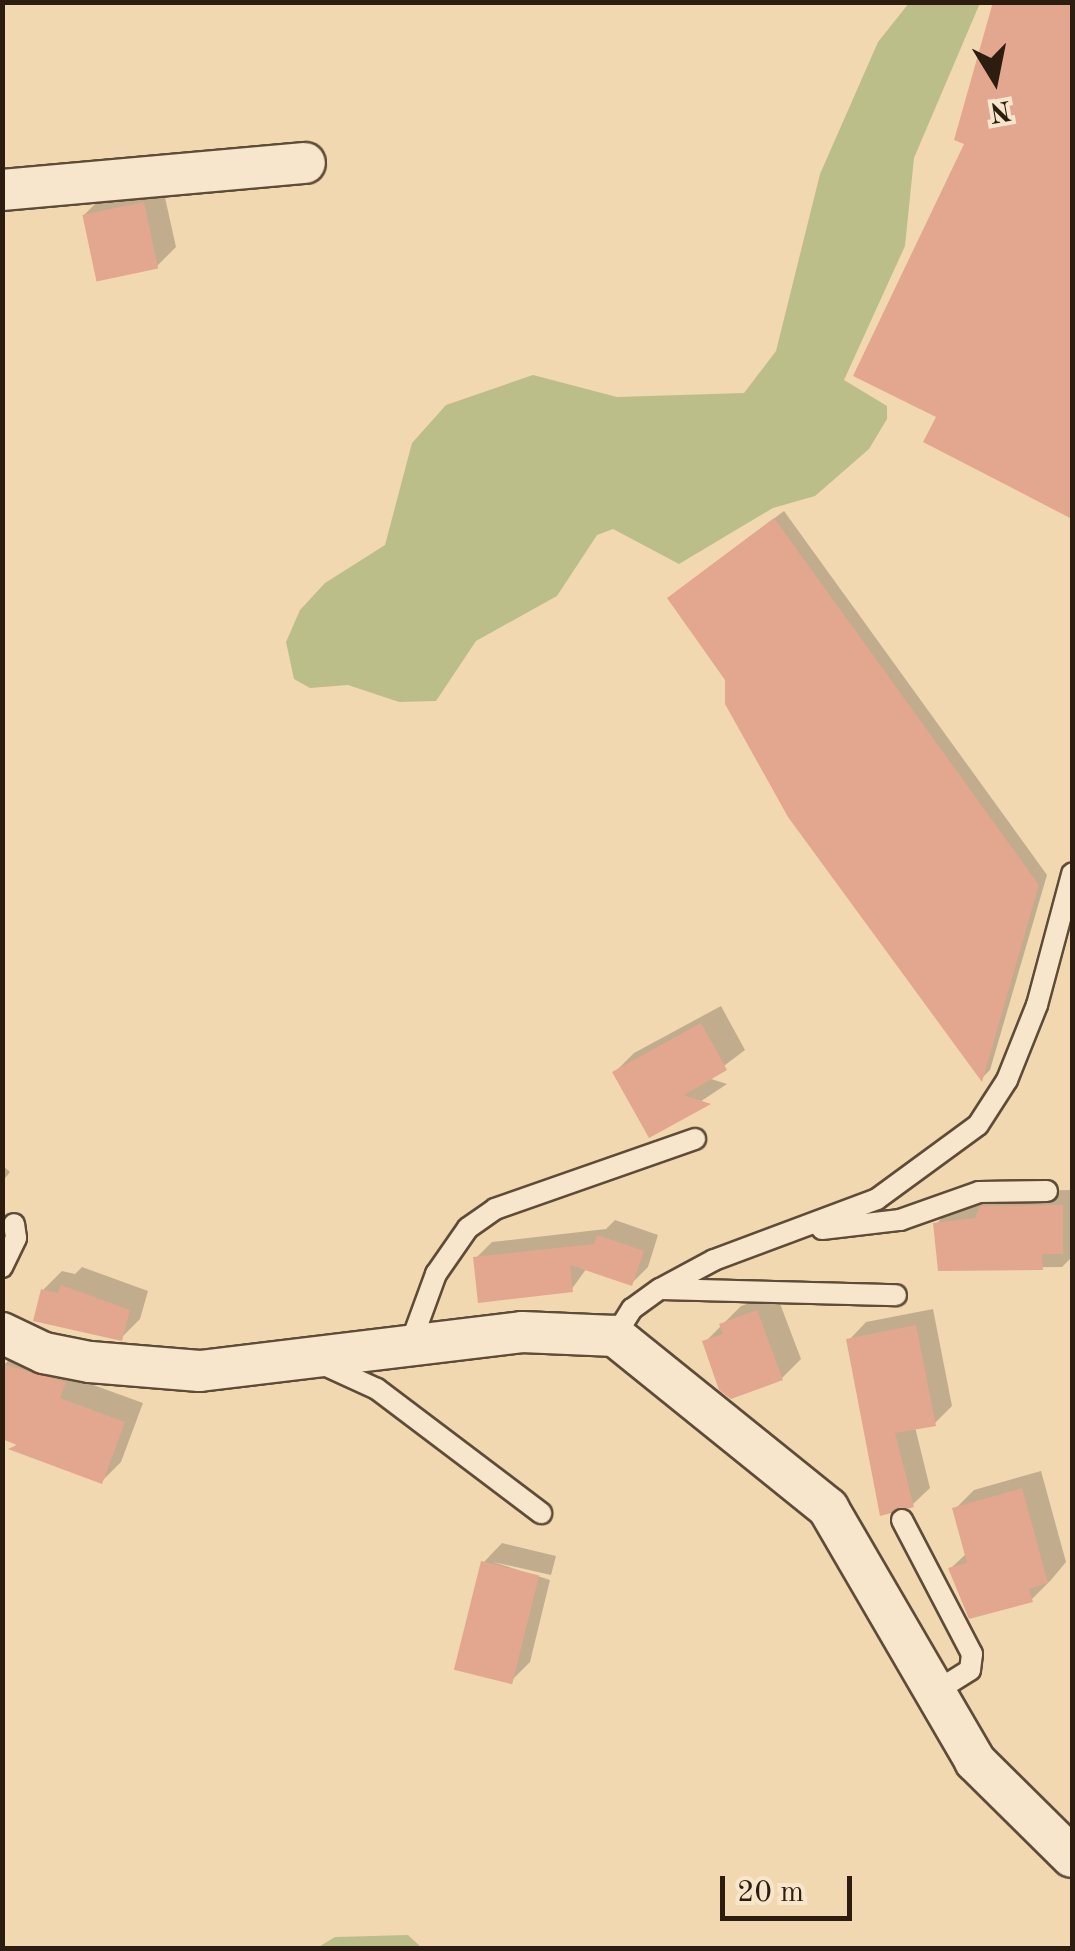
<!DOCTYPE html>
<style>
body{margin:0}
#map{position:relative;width:1075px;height:1951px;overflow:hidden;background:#f2d8b1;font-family:"Old Standard TT",serif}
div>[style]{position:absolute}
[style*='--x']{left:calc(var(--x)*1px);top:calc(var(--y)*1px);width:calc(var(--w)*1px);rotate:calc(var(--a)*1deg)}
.green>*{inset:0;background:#bcbe8a}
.shadow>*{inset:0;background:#0003}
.building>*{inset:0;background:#e3a78f;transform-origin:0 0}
.roads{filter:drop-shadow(2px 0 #5e4c38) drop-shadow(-2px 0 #5e4c38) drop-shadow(0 2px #5e4c38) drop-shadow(0 -2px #5e4c38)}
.lane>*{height:20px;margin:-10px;padding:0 10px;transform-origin:10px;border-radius:10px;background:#f7e6cc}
.street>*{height:40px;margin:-20px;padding:0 20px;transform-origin:20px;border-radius:20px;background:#f7e6cc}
span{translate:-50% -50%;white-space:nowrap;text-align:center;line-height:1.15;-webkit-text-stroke:10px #f7e6cc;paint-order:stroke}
.frame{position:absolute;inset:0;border:5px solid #2d1d10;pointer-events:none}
.north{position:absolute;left:945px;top:30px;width:100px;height:100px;-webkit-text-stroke:8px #f7e6cc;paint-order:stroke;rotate:170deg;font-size:28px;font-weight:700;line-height:40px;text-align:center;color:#2d1d10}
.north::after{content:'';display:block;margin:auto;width:35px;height:45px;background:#2d1d10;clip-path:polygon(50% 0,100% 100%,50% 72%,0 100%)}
.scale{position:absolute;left:720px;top:1876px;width:132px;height:45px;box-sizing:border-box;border:5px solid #2d1d10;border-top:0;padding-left:12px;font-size:30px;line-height:35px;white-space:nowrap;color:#2d1d10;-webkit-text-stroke:8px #f7e6cc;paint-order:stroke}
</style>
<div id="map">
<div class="green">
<div style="clip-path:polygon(909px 3px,980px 3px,914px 158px,905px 246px,844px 380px,887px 406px,887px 419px,869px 449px,815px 496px,773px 508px,679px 564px,613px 529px,597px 535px,557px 596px,476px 641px,436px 701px,399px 702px,348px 685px,310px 688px,294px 679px,286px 642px,300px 610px,325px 583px,385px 545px,412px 443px,446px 405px,533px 375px,617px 397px,744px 393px,776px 351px,820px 174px,878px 42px)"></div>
<div style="clip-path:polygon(408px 1935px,422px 1948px,317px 1948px,335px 1937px)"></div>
</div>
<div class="shadow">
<div style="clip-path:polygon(995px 2px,1072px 2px,1072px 516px,926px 441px,939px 416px,967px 143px)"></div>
<div style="clip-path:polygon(162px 184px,176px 247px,157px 266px,84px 215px,103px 196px)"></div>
<div style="clip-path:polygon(784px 511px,1047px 875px,990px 1070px,982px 1078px,728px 680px,680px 589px)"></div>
<div style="clip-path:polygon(721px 1006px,745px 1050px,708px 1078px,727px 1084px,650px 1135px,615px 1072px,634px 1053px)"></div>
<div style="clip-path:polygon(2px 1165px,10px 1172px,2px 1182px)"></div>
<div style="clip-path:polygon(1072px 1190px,1072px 1257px,1062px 1267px,940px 1268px,936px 1224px,953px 1207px,986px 1203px,999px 1191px)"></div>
<div style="clip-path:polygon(615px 1220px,658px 1235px,648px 1267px,632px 1283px,587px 1268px,571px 1290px,476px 1258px,492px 1242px,606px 1229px)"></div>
<div style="clip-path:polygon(82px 1267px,148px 1291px,140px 1319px,121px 1338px,43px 1290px,62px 1271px,75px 1274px)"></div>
<div style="clip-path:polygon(776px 1293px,801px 1359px,782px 1378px,705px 1342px,741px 1306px)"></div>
<div style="clip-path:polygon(933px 1309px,952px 1406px,935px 1423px,915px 1427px,930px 1488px,912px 1505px,849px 1340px,866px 1322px)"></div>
<div style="clip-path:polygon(22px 1347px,77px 1379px,143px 1403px,121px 1462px,102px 1481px,13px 1448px,18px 1443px,3px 1366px)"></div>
<div style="clip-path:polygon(1041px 1471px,1066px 1562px,1051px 1580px,1032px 1599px,951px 1568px,967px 1553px,955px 1509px,974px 1490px)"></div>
<div style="clip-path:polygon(502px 1543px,556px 1556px,551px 1575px,493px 1562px,550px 1580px,530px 1662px,511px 1681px,483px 1563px)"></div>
</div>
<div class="building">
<div style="clip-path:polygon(993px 2px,1072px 2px,1072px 519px,923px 442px,936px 417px,853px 376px,964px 144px,954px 140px)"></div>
<div style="left:144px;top:202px;width:68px;height:63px;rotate:78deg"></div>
<div style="clip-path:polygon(774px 518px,1039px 885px,982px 1082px,788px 817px,725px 704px,725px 680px,667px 598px)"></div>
<div style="clip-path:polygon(701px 1023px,727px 1070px,684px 1095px,711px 1104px,649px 1138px,612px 1072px)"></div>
<div style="clip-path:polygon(1063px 1205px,1063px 1254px,1042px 1254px,1043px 1270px,938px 1271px,933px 1223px,975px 1218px,980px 1206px)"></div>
<div style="clip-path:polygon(597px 1235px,644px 1251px,632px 1286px,570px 1265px,573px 1292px,478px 1303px,473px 1257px,594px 1244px)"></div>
<div style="clip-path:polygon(61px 1285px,130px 1310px,122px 1341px,33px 1321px,41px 1289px,58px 1293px)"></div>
<div style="clip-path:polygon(757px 1310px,783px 1380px,731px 1399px,719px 1390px,702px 1341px,723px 1334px,719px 1324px)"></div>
<div style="clip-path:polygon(916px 1325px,936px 1426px,895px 1433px,914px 1507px,880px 1516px,846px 1339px)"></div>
<div style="clip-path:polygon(2px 1364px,66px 1382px,60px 1398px,125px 1422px,102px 1484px,8px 1449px,17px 1445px,2px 1439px)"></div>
<div style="clip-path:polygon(1022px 1488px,1048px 1583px,1029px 1589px,1033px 1602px,969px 1619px,948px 1568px,967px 1563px,952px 1508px)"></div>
<div style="left:481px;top:1561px;width:60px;height:112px;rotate:14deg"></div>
</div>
<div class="roads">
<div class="lane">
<div style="--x:822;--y:1229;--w:79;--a:-6.6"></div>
<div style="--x:900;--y:1220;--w:84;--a:-19.5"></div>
<div style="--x:979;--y:1192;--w:68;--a:-0.8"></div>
<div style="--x:2;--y:1267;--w:32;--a:-64"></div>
<div style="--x:16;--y:1238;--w:14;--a:-98"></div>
<div style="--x:662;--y:1289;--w:234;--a:1.5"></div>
<div style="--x:615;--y:1336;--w:32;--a:-58"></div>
<div style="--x:632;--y:1309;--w:34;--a:-36"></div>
<div style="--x:660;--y:1289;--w:61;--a:-28.2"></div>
<div style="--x:714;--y:1260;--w:174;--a:-20.5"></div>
<div style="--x:877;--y:1199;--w:125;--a:-36.2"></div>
<div style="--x:978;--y:1125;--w:54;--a:-57.2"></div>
<div style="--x:1007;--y:1080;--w:81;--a:-68.2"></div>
<div style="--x:1037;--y:1005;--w:136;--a:-75"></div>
<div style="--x:410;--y:1345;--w:76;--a:-69.9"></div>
<div style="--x:436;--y:1274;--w:56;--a:-55.2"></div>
<div style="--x:468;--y:1228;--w:33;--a:-35"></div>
<div style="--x:495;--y:1209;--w:212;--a:-19.3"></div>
<div style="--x:322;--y:1364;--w:60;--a:24.4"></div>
<div style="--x:377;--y:1389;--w:206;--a:37.1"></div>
<div style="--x:902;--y:1520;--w:151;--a:62.4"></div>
<div style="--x:972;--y:1654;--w:16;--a:97"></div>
<div style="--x:970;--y:1670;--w:39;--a:148"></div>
</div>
<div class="street">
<div style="--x:2;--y:190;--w:304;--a:-5.1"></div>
<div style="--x:2;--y:1333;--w:47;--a:25.5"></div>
<div style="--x:44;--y:1353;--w:47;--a:11.1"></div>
<div style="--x:90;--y:1362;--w:110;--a:4.7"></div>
<div style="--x:200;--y:1371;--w:324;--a:-6.9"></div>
<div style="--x:522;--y:1332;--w:93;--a:2.5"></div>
<div style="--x:615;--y:1336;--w:274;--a:38.9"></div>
<div style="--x:828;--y:1508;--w:293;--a:59.8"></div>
<div style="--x:975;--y:1761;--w:136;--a:44.7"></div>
</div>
</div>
<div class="frame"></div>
<div class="north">N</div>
<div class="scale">20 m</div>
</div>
